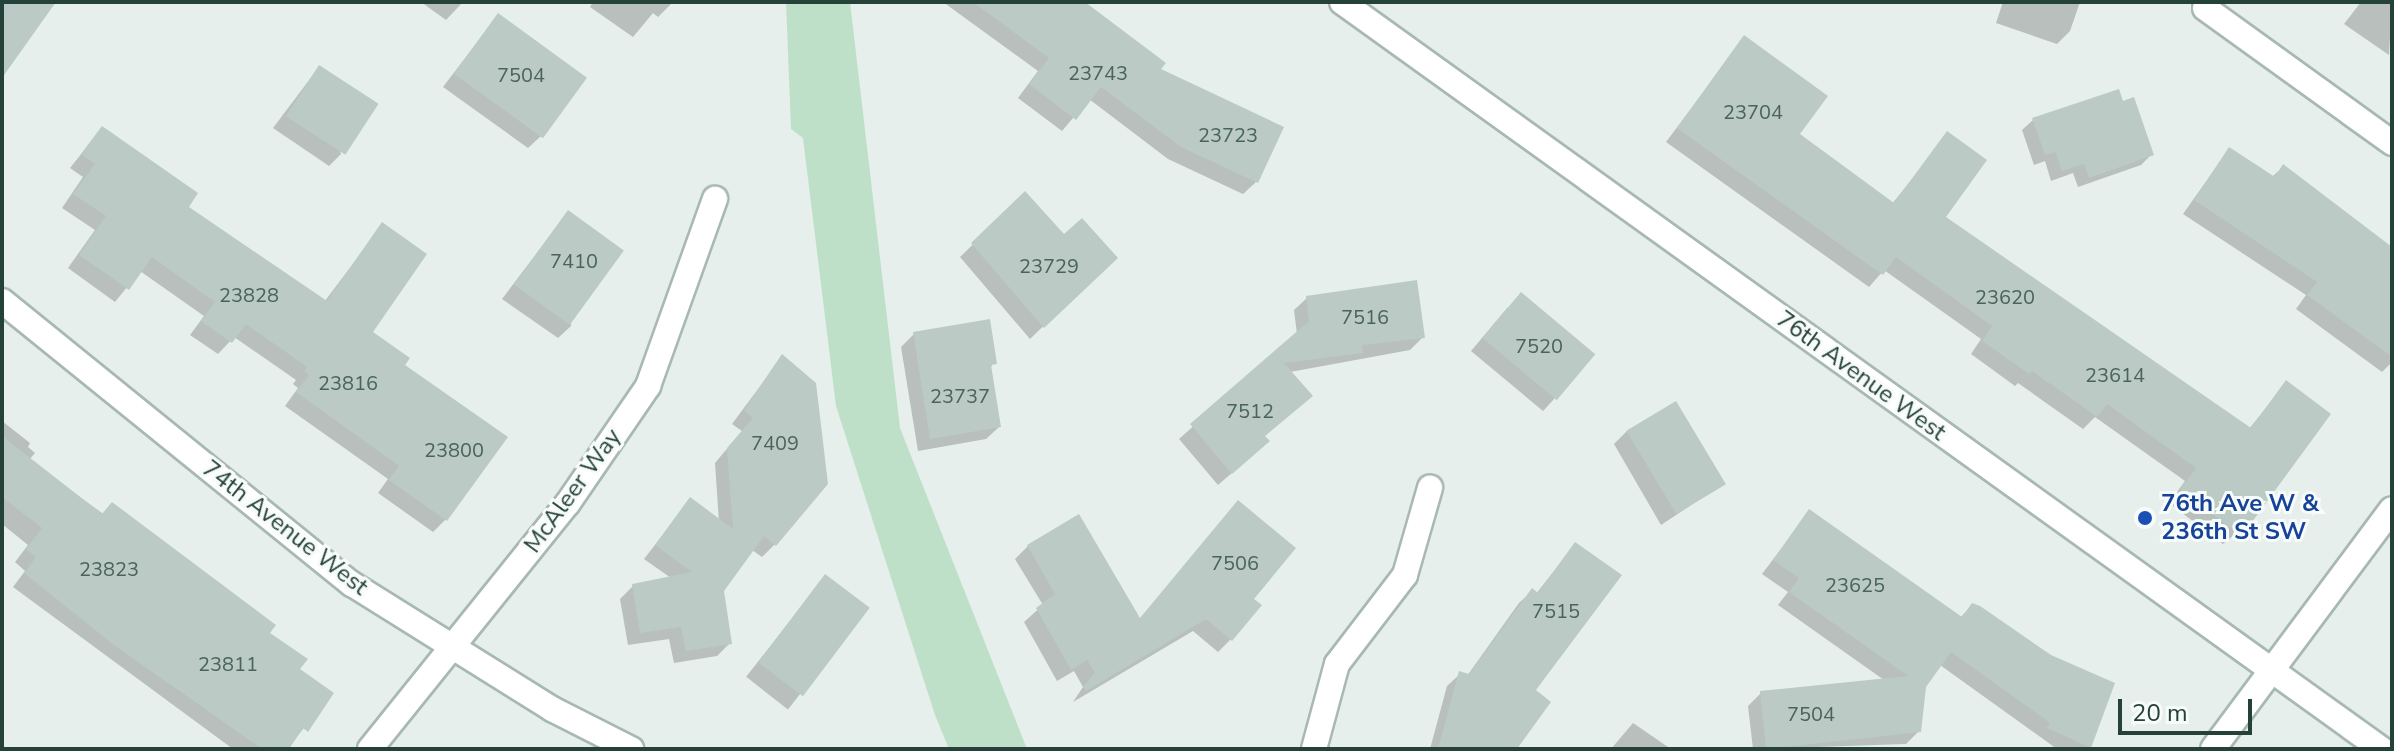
<!DOCTYPE html>
<style>
body{margin:0}
#map{position:relative;width:2394px;height:751px;overflow:hidden;background:#e6efeb;font-family:"Nunito Sans",sans-serif}
div>[style]{position:absolute}
[style*='--x']{left:calc(var(--x)*1px);top:calc(var(--y)*1px);width:calc(var(--w)*1px);rotate:calc(var(--a)*1deg)}
.green>*{inset:0;background:#bfe0c8}
.shadow>*{inset:0;background:#0003;transform-origin:0 0}
.building>*{inset:0;background:#bbcac4;transform-origin:0 0}
.roads{filter:drop-shadow(2px 0 #a8b8b2) drop-shadow(-2px 0 #a8b8b2) drop-shadow(0 2px #a8b8b2) drop-shadow(0 -2px #a8b8b2)}
.minor>*{height:24px;margin:-12px;padding:0 12px;transform-origin:12px;border-radius:12px;background:#fff}
.dots>*{width:22px;height:22px;translate:-50% -50%;box-sizing:border-box;border:4px solid #f7fbf9;border-radius:50%}
span{translate:-50% -50%;white-space:nowrap;text-align:center;line-height:1.15;-webkit-text-stroke:6px #f7fbf9;paint-order:stroke}
.number-label{font-size:20px;color:#4a645c}
.number-label span{-webkit-text-stroke-width:0}
.street-label{font-size:24px;color:#24423a}
.transit-label{font-size:24px;color:#164399;font-weight:700}
.left{translate:0 -50%;text-align:left}
.frame{position:absolute;inset:0;border:4px solid #24423a;pointer-events:none}
.scale{position:absolute;left:2118px;top:699px;width:134px;height:36px;box-sizing:border-box;border:4px solid #24423a;border-top:0;padding-left:10px;font-size:24px;line-height:28px;white-space:nowrap;color:#24423a;-webkit-text-stroke:6px #f7fbf9;paint-order:stroke}
</style>
<div id="map">
<div class="green">
<div style="clip-path:polygon(786px 2px,850px 2px,900px 428px,1027px 749px,949px 749px,935px 715px,836px 406px,803px 138px,791px 129px)"></div>
</div>
<div class="shadow">
<div style="clip-path:polygon(421px 2px,463px 2px,446px 20px)"></div>
<div style="clip-path:polygon(593px 2px,673px 2px,658px 17px,653px 13px,633px 37px,590px 7px)"></div>
<div style="clip-path:polygon(943px 2px,1081px 2px,1158px 70px,1256px 182px,1243px 194px,1168px 159px,1089px 99px,1062px 131px,1018px 98px,1038px 71px)"></div>
<div style="clip-path:polygon(2003px 2px,2080px 2px,2070px 31px,2057px 44px,1996px 23px)"></div>
<div style="clip-path:polygon(2361px 2px,2392px 2px,2389px 55px,2344px 24px)"></div>
<div style="clip-path:polygon(498px 15px,541px 136px,528px 148px,443px 87px)"></div>
<div style="clip-path:polygon(1744px 38px,1798px 135px,1892px 204px,1948px 134px,1943px 217px,2249px 429px,2286px 383px,2251px 521px,2223px 544px,2169px 503px,2185px 481px,2095px 417px,2083px 429px,2018px 383px,2015px 386px,1971px 354px,1981px 339px,1884px 270px,1869px 287px,1666px 142px)"></div>
<div style="clip-path:polygon(319px 67px,341px 154px,329px 166px,273px 128px)"></div>
<div style="clip-path:polygon(2122px 103px,2151px 155px,2141px 165px,2078px 187px,2073px 173px,2051px 181px,2045px 161px,2034px 165px,2022px 130px,2033px 120px)"></div>
<div style="clip-path:polygon(102px 128px,186px 207px,325px 301px,382px 225px,370px 332px,402px 366px,446px 519px,433px 532px,378px 493px,388px 479px,285px 406px,298px 388px,293px 384px,296px 380px,234px 337px,218px 354px,190px 335px,204px 316px,140px 271px,115px 302px,68px 268px,95px 230px,62px 208px,83px 177px,70px 168px)"></div>
<div style="clip-path:polygon(2229px 149px,2272px 177px,2283px 167px,2392px 249px,2392px 362px,2382px 372px,2296px 309px,2306px 295px,2183px 214px)"></div>
<div style="clip-path:polygon(1025px 194px,1064px 237px,1115px 257px,1030px 339px,960px 257px)"></div>
<div style="clip-path:polygon(568px 212px,571px 326px,558px 338px,502px 299px)"></div>
<div style="clip-path:polygon(1307px 298px,1423px 337px,1410px 350px,1290px 372px,1254px 454px,1218px 485px,1179px 439px,1297px 334px,1294px 310px)"></div>
<div style="clip-path:polygon(1508px 307px,1555px 398px,1543px 411px,1471px 351px)"></div>
<div style="clip-path:polygon(914px 334px,994px 363px,989px 369px,999px 427px,986px 439px,918px 451px,901px 347px)"></div>
<div style="clip-path:polygon(782px 357px,775px 544px,762px 557px,752px 550px,723px 589px,730px 643px,717px 656px,674px 663px,669px 639px,628px 645px,620px 599px,633px 586px,671px 578px,644px 559px,690px 500px,719px 522px,715px 463px,742px 431px,732px 424px)"></div>
<div style="clip-path:polygon(2px 421px,30px 443px,28px 447px,35px 453px,29px 460px,267px 633px,298px 670px,331px 694px,287px 749px,233px 749px,13px 587px,25px 571px,15px 562px,28px 545px,2px 524px)"></div>
<div style="clip-path:polygon(1627px 431px,1723px 484px,1661px 525px,1614px 444px)"></div>
<div style="clip-path:polygon(1809px 512px,1960px 618px,1972px 605px,2050px 657px,2113px 684px,2088px 749px,2057px 749px,1940px 665px,1924px 686px,1919px 731px,1906px 744px,1753px 749px,1748px 706px,1761px 693px,1884px 680px,1778px 605px,1788px 592px,1762px 574px)"></div>
<div style="clip-path:polygon(1575px 544px,1518px 749px,1430px 749px,1447px 686px,1460px 674px,1467px 676px,1519px 603px,1532px 591px,1536px 594px)"></div>
<div style="clip-path:polygon(1028px 546px,1139px 620px,1251px 599px,1231px 639px,1218px 652px,1193px 631px,1073px 702px,1083px 687px,1074px 671px,1057px 681px,1024px 622px,1043px 605px,1015px 559px)"></div>
<div style="left:825px;top:576px;width:53px;height:128px;rotate:38deg"></div>
<div style="clip-path:polygon(1633px 723px,1671px 749px,1611px 749px)"></div>
</div>
<div class="building">
<div style="clip-path:polygon(2px 2px,56px 2px,2px 78px)"></div>
<div style="clip-path:polygon(973px 2px,1085px 2px,1166px 63px,1161px 69px,1284px 127px,1258px 183px,1181px 147px,1101px 87px,1076px 120px,1029px 84px,1049px 58px)"></div>
<div style="left:498px;top:13px;width:110px;height:75px;rotate:36deg"></div>
<div style="clip-path:polygon(1744px 35px,1828px 96px,1800px 134px,1894px 203px,1947px 131px,1987px 160px,1946px 217px,2251px 428px,2286px 380px,2331px 414px,2252px 522px,2248px 519px,2237px 533px,2180px 489px,2196px 468px,2107px 404px,2097px 417px,2032px 371px,2029px 374px,1982px 341px,1992px 326px,1896px 257px,1883px 275px,1677px 128px)"></div>
<div style="left:319px;top:65px;width:71px;height:61px;rotate:33deg"></div>
<div style="clip-path:polygon(2119px 89px,2123px 101px,2134px 97px,2154px 155px,2089px 178px,2084px 164px,2062px 171px,2055px 152px,2045px 155px,2032px 118px)"></div>
<div style="clip-path:polygon(102px 126px,198px 193px,189px 207px,327px 301px,382px 222px,427px 254px,373px 332px,410px 358px,405px 365px,508px 437px,447px 521px,389px 480px,399px 466px,296px 392px,309px 375px,304px 371px,307px 367px,246px 324px,232px 343px,201px 321px,215px 302px,152px 257px,129px 290px,79px 255px,106px 216px,73px 194px,95px 164px,81px 154px)"></div>
<div style="clip-path:polygon(2229px 147px,2275px 177px,2283px 164px,2392px 247px,2392px 357px,2307px 295px,2317px 282px,2194px 200px)"></div>
<div style="clip-path:polygon(1025px 191px,1064px 234px,1082px 218px,1118px 258px,1044px 328px,971px 243px)"></div>
<div style="left:568px;top:210px;width:69px;height:92px;rotate:36deg"></div>
<div style="clip-path:polygon(1417px 280px,1425px 338px,1362px 345px,1363px 353px,1284px 363px,1313px 396px,1265px 436px,1270px 441px,1232px 474px,1190px 424px,1309px 321px,1306px 296px)"></div>
<div style="left:1521px;top:292px;width:97px;height:60px;rotate:40deg"></div>
<div style="clip-path:polygon(990px 319px,997px 364px,991px 365px,1001px 427px,930px 439px,913px 332px)"></div>
<div style="clip-path:polygon(782px 354px,816px 383px,828px 484px,776px 546px,764px 536px,724px 591px,732px 644px,686px 651px,681px 627px,640px 633px,632px 584px,692px 572px,655px 545px,690px 497px,733px 529px,727px 448px,753px 418px,744px 410px)"></div>
<div style="left:1676px;top:401px;width:97px;height:58px;rotate:59deg"></div>
<div style="clip-path:polygon(2px 436px,102px 514px,112px 502px,276px 625px,270px 633px,308px 659px,300px 669px,334px 693px,308px 732px,303px 728px,289px 749px,262px 749px,114px 645px,24px 573px,36px 557px,26px 549px,42px 528px,2px 497px)"></div>
<div style="clip-path:polygon(1238px 500px,1296px 548px,1254px 599px,1262px 605px,1232px 641px,1206px 619px,1086px 691px,1083px 687px,1095px 673px,1087px 660px,1071px 670px,1036px 608px,1055px 594px,1027px 545px,1079px 514px,1140px 618px)"></div>
<div style="clip-path:polygon(1809px 509px,1962px 617px,1972px 603px,1980px 606px,2051px 655px,2115px 683px,2091px 748px,2047px 728px,2050px 723px,1951px 652px,1926px 687px,1921px 732px,1766px 749px,1760px 691px,1908px 676px,1789px 592px,1799px 578px,1773px 560px)"></div>
<div style="clip-path:polygon(1575px 542px,1622px 575px,1536px 690px,1551px 702px,1517px 749px,1438px 749px,1459px 671px,1469px 674px,1532px 588px,1538px 593px)"></div>
<div style="left:825px;top:574px;width:56px;height:111px;rotate:37deg"></div>
</div>
<div class="roads">
<div class="minor">
<div style="--x:1342;--y:2;--w:1280;--a:35.71"></div>
<div style="--x:2205;--y:8;--w:231;--a:35.8"></div>
<div style="--x:2;--y:301;--w:450;--a:39"></div>
<div style="--x:352;--y:584;--w:236;--a:32"></div>
<div style="--x:552;--y:709;--w:89;--a:26.9"></div>
<div style="--x:370;--y:749;--w:316;--a:-51.2"></div>
<div style="--x:568;--y:503;--w:142;--a:-55.6"></div>
<div style="--x:648;--y:386;--w:199;--a:-70.3"></div>
<div style="--x:1314;--y:749;--w:88;--a:-74.9"></div>
<div style="--x:1337;--y:664;--w:112;--a:-52.6"></div>
<div style="--x:1405;--y:575;--w:91;--a:-74"></div>
<div style="--x:2213;--y:749;--w:299;--a:-53.3"></div>
</div>
</div>
<div class="dots">
<div style="left:2145px;top:518px;background:#1a4fb4"></div>
</div>
<div class="number-label">
<span style="left:1098px;top:73px">23743</span>
<span style="left:521px;top:75px">7504</span>
<span style="left:1753px;top:112px">23704</span>
<span style="left:1228px;top:135px">23723</span>
<span style="left:574px;top:261px">7410</span>
<span style="left:1049px;top:266px">23729</span>
<span style="left:249px;top:295px">23828</span>
<span style="left:2005px;top:297px">23620</span>
<span style="left:1365px;top:317px">7516</span>
<span style="left:1539px;top:346px">7520</span>
<span style="left:2115px;top:375px">23614</span>
<span style="left:348px;top:383px">23816</span>
<span style="left:960px;top:396px">23737</span>
<span style="left:1250px;top:411px">7512</span>
<span style="left:775px;top:443px">7409</span>
<span style="left:454px;top:450px">23800</span>
<span style="left:1235px;top:563px">7506</span>
<span style="left:109px;top:569px">23823</span>
<span style="left:1855px;top:585px">23625</span>
<span style="left:1556px;top:611px">7515</span>
<span style="left:228px;top:664px">23811</span>
<span style="left:1811px;top:714px">7504</span>
</div>
<div class="street-label">
<span style="left:1861px;top:376px;rotate:36deg">76th Avenue West</span>
<span style="left:573px;top:491px;rotate:-54deg">McAleer Way</span>
<span style="left:285px;top:528px;rotate:38deg">74th Avenue West</span>
</div>
<div class="transit-label">
<span class="left" style="left:2161px;top:518px">76th Ave W &amp;<br>236th St SW</span>
</div>
<div class="frame"></div>
<div class="scale">20 m</div>
</div>
